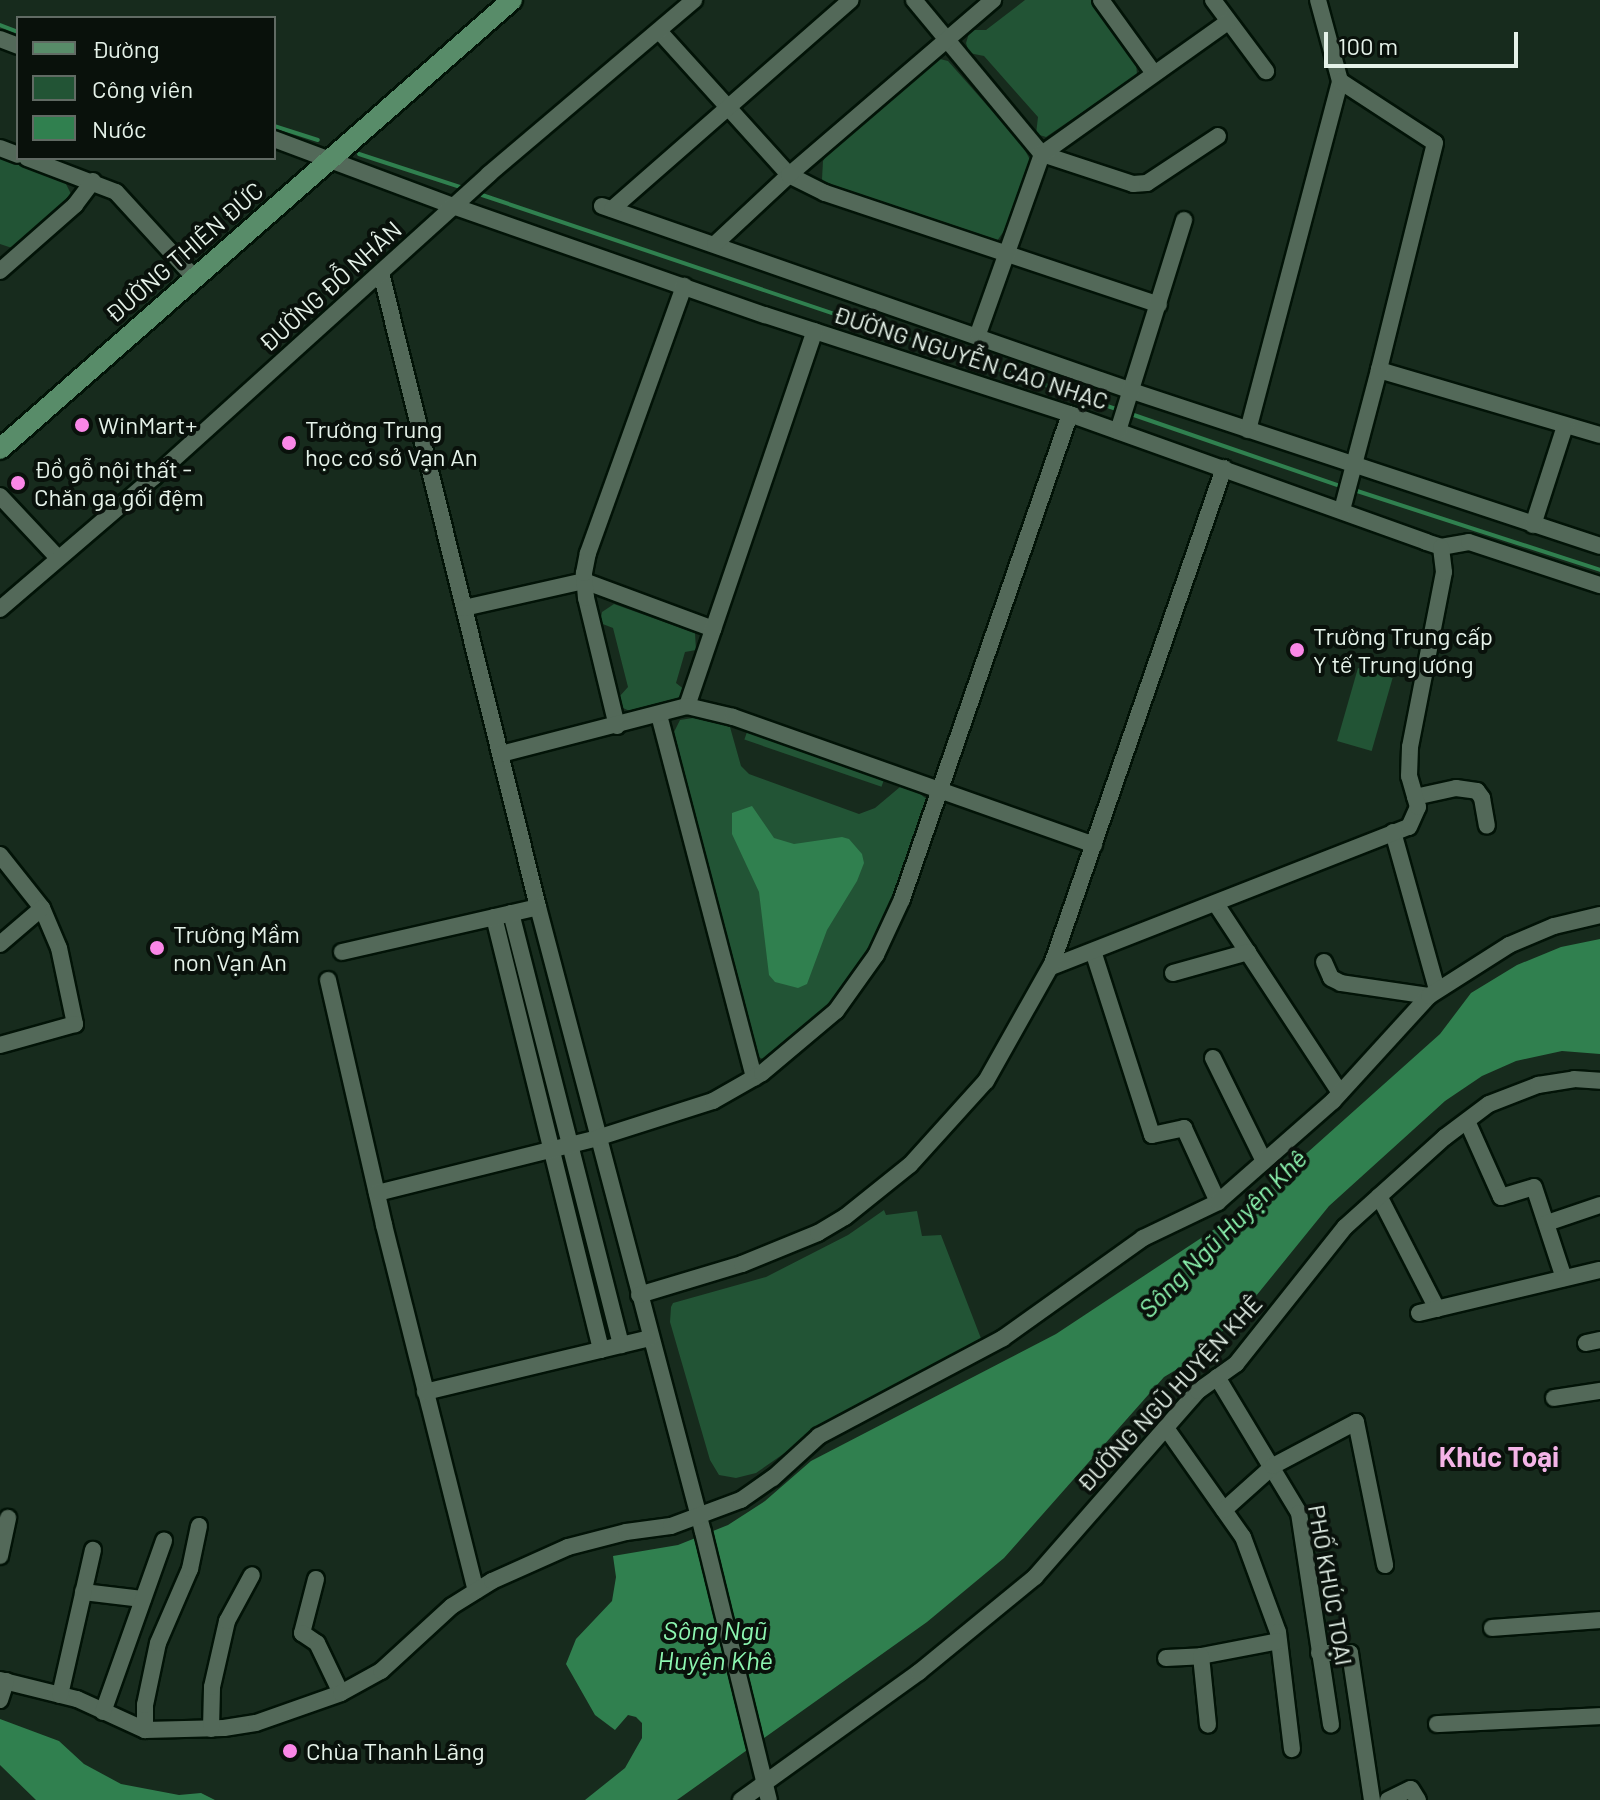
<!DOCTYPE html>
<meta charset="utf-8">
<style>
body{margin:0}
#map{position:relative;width:1600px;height:1800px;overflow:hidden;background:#172b1d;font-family:Barlow,sans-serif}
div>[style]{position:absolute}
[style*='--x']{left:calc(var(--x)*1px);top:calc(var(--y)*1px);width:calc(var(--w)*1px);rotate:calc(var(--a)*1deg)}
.green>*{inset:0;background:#225435;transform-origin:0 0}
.water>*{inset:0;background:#30804f}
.stream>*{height:4px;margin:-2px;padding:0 2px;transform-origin:2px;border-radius:2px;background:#30804f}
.roads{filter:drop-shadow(2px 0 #021307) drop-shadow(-2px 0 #021307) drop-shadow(0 2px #021307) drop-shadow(0 -2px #021307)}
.minor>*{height:16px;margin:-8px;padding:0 8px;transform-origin:8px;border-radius:8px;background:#536959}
.major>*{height:20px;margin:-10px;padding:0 10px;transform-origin:10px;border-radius:10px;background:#588c69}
.dots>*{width:22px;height:22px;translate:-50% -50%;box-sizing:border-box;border:4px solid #09110b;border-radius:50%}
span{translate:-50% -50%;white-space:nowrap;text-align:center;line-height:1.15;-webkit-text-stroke:8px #09110b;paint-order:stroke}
.street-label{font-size:24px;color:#e5f2e9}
.poi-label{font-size:24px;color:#e5f2e9}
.left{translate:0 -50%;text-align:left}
.water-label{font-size:26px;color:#8df7b1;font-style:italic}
.quarter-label{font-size:28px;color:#f4b4e7;font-weight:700}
.legend{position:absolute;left:16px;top:16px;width:260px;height:144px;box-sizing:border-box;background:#09110b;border:2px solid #616b64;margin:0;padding:10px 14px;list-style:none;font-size:24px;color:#e5f2e9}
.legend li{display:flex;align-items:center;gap:16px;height:40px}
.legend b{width:40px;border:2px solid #616b64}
.scale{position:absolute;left:1324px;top:32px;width:194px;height:36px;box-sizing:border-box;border:4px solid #e5f2e9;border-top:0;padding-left:10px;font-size:24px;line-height:28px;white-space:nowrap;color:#e5f2e9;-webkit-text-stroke:6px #09110b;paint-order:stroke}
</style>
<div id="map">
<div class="green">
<div style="clip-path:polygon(1025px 0,1092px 0,1136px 61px,1137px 75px,1046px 137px,1036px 134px,1038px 117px,984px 56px,969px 53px,966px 43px,970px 30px,986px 30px)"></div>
<div style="clip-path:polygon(936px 58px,948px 61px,1023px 146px,1030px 160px,1010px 222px,997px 241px,940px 226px,824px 184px,822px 179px,823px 161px,829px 151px)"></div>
<div style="clip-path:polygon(0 158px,64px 180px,71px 194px,70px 199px,12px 248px,0 244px)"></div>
<div style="clip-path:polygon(614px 604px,695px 633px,696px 650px,685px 652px,676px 683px,685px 690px,677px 703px,634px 713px,623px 708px,619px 697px,628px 687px,613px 628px,600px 623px,602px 612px)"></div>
<div style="left:1358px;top:668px;width:36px;height:76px;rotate:16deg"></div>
<div style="clip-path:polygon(699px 717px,730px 727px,741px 766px,749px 774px,859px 814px,875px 808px,900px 787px,912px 788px,928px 800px,896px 894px,866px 955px,849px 983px,813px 1024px,765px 1060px,756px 1056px,746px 1024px,674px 732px,680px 720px)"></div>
<div style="left:747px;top:732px;width:145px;height:8px;rotate:19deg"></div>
<div style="clip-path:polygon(884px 1210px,886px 1215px,917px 1211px,922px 1236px,941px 1235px,982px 1341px,818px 1430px,756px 1473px,736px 1478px,719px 1475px,710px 1460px,670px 1322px,671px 1307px,673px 1303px,766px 1277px,848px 1235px)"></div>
</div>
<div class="water">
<div style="clip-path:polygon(752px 806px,774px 838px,794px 844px,842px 837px,849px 839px,862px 854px,864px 863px,857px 881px,827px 930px,807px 984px,798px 988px,775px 982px,769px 975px,759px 892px,732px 834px,732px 813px)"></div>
<div style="clip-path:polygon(1600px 939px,1600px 1054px,1562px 1051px,1516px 1061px,1482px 1076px,1445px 1101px,1329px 1206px,1256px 1296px,1199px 1356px,1164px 1377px,1004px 1558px,927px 1622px,677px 1800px,585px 1800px,625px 1768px,642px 1738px,642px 1723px,636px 1717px,628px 1715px,615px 1730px,595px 1715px,566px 1664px,576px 1639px,612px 1601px,616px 1577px,613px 1556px,678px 1545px,728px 1525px,765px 1501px,811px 1461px,1056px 1334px,1242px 1211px,1440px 1034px,1471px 993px,1517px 965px,1561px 947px)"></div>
<div style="clip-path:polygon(0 1719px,59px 1741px,84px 1764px,121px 1784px,179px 1795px,201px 1793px,215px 1800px,36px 1800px,0 1765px)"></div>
</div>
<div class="stream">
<div style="--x:0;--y:25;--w:19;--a:21"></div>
<div style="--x:274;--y:126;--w:46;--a:17.7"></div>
<div style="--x:359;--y:154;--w:106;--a:18.1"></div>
<div style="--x:482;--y:195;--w:672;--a:18.65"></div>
<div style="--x:1128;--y:413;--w:227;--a:19"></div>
<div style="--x:1351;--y:489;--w:262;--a:18"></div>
</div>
<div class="roads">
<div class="minor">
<div style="--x:914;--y:0;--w:200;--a:50.3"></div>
<div style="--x:1042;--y:154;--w:96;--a:18.2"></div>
<div style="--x:1133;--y:184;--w:14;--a:-4"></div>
<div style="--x:1147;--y:183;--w:85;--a:-33.5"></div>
<div style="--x:1101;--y:0;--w:89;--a:54.2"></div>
<div style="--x:1213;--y:0;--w:89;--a:53.3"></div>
<div style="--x:1318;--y:0;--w:84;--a:74.8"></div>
<div style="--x:659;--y:31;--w:194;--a:47.9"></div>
<div style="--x:789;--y:175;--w:40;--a:26.6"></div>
<div style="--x:825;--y:193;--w:352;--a:18.5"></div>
<div style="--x:0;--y:39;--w:19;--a:21"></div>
<div style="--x:274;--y:139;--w:191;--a:20.5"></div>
<div style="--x:453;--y:206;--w:330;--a:19.3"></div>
<div style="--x:765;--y:315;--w:326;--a:18"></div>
<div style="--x:1075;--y:416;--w:373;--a:19.7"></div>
<div style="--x:1426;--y:542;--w:16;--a:18"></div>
<div style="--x:1441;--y:547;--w:28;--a:-10"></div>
<div style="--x:1469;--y:542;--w:138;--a:18.2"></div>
<div style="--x:0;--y:148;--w:19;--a:21"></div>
<div style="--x:27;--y:158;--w:95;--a:20.9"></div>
<div style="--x:116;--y:192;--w:115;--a:47.5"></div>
<div style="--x:602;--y:206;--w:561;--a:19.24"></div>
<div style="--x:1132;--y:391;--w:493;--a:18.3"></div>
<div style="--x:612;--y:209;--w:317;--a:-41.2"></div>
<div style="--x:715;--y:244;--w:101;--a:-43"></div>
<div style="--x:789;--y:175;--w:269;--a:-40.6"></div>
<div style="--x:0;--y:271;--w:100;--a:-41.3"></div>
<div style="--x:75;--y:205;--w:30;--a:-53"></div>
<div style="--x:381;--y:273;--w:653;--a:76.09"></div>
<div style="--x:538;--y:907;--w:646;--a:75.21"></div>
<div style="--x:703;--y:1532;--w:276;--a:76.2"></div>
<div style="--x:978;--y:334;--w:191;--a:-70.4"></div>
<div style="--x:1042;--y:154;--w:228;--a:-35.4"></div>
<div style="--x:1248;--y:430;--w:361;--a:-75.2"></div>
<div style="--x:1340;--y:81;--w:113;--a:33.1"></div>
<div style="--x:1435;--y:143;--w:234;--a:103.9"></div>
<div style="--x:1379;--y:370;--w:230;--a:16.4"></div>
<div style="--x:1118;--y:431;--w:221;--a:-72.6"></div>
<div style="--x:0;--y:496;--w:85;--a:46.9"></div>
<div style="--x:1342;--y:510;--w:145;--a:-75.2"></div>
<div style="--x:1533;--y:525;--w:104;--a:-72.1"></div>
<div style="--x:464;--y:608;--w:123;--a:-12.7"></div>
<div style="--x:584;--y:581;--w:138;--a:20.4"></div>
<div style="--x:0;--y:609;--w:204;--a:-40.6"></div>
<div style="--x:155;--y:476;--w:450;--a:-42.1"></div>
<div style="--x:489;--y:174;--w:269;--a:-40.3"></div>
<div style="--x:687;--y:706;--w:396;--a:-71.2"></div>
<div style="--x:659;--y:715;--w:375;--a:75.3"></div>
<div style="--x:617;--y:726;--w:132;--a:-103.6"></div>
<div style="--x:586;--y:598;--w:25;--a:-95"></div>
<div style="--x:584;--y:573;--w:20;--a:-79"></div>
<div style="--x:588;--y:553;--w:284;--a:-70.2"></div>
<div style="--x:501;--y:754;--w:192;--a:-14.5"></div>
<div style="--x:687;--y:706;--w:47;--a:13.4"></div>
<div style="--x:733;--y:717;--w:383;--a:19.5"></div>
<div style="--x:1415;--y:797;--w:42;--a:-12.4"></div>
<div style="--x:1456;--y:788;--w:21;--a:8"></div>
<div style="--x:1477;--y:791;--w:9;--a:54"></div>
<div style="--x:1482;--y:798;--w:28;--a:80"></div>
<div style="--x:1393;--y:832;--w:164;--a:74.4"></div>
<div style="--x:0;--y:855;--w:68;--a:51.6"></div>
<div style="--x:42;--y:908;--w:43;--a:67"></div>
<div style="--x:59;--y:948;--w:78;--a:78.1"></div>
<div style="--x:75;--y:1024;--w:78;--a:164.4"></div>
<div style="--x:1216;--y:904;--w:226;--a:56.7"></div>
<div style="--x:511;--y:913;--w:446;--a:75.7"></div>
<div style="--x:494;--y:917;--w:446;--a:76.1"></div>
<div style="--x:0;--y:944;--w:55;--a:-40.6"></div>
<div style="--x:1093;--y:951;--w:193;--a:72.2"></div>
<div style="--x:1152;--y:1135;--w:33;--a:-12"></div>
<div style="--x:1184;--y:1128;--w:81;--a:65.3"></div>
<div style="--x:342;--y:952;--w:201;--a:-12.9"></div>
<div style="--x:1324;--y:962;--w:17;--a:66"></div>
<div style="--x:1331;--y:978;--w:11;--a:27"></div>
<div style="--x:1341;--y:983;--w:89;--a:8.4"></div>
<div style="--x:1051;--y:967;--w:384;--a:-21.4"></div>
<div style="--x:1409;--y:827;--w:22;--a:-66"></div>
<div style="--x:1418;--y:807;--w:32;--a:-106"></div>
<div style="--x:1409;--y:776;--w:29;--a:-88"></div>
<div style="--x:1410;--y:747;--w:178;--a:-79"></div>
<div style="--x:1444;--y:572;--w:25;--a:-97"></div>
<div style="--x:1173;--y:973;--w:78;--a:-15.6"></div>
<div style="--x:328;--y:980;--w:251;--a:77.1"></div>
<div style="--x:384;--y:1225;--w:377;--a:75.9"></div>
<div style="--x:1213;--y:1058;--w:115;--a:63.7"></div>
<div style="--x:1467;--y:1121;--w:83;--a:65.9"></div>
<div style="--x:1501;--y:1197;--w:34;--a:-17"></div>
<div style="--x:1534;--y:1187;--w:96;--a:71.8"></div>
<div style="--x:377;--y:1193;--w:227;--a:-14"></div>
<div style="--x:597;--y:1138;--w:122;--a:-17.7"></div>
<div style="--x:713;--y:1101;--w:56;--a:-29.7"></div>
<div style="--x:762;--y:1073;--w:97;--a:-40"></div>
<div style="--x:836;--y:1011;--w:69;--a:-54.5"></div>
<div style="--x:876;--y:955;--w:62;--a:-65.1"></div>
<div style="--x:902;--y:899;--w:513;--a:-70.89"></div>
<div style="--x:1379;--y:1196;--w:127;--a:62.8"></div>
<div style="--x:1547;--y:1223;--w:56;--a:-18.8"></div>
<div style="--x:639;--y:1295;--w:108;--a:-16.8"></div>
<div style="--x:742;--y:1264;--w:82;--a:-22.2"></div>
<div style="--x:818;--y:1233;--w:31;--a:-31"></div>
<div style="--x:845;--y:1217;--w:83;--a:-38.7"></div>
<div style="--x:910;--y:1165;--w:113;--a:-47.9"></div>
<div style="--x:986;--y:1081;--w:134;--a:-60.6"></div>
<div style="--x:1052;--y:964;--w:525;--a:-70.87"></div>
<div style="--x:1419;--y:1313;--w:186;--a:-13.4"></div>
<div style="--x:1586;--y:1343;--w:14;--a:-12"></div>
<div style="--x:1217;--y:1377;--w:159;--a:58.9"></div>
<div style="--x:1299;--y:1513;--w:214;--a:81.4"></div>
<div style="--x:425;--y:1392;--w:231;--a:-13.5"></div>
<div style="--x:1554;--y:1398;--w:47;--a:-8.7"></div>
<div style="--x:1166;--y:1428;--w:133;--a:54.8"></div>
<div style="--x:1243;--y:1537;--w:101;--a:69.8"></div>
<div style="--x:1278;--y:1632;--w:118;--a:83.2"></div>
<div style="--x:1224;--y:1510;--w:66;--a:-41.9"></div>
<div style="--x:1273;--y:1466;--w:94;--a:-27.9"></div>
<div style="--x:1356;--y:1422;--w:146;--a:78.5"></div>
<div style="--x:0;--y:1556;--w:39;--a:-78"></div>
<div style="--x:316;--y:1579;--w:56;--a:104.5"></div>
<div style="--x:302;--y:1633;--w:18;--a:34"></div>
<div style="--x:317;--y:1643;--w:55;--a:64.4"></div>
<div style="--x:83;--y:1592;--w:60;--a:6.7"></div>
<div style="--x:1492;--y:1628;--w:108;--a:-4.2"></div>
<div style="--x:1319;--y:1653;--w:31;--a:0"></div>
<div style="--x:1350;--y:1653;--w:149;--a:81.5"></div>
<div style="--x:1201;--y:1656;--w:79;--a:-10.9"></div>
<div style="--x:1166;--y:1658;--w:35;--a:-3"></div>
<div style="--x:1201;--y:1656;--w:69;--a:84.2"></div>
<div style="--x:0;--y:1680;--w:79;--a:13.9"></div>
<div style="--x:77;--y:1699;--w:75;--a:24.5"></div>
<div style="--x:145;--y:1730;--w:79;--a:-1.5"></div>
<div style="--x:224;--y:1728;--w:32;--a:-9"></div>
<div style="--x:256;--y:1723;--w:90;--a:-19.4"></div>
<div style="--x:341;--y:1693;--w:46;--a:-28.8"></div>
<div style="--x:381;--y:1671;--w:96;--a:-42.5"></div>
<div style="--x:452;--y:1606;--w:47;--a:-32"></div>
<div style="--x:492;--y:1581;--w:83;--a:-24.1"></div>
<div style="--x:568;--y:1547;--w:60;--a:-14.5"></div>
<div style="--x:626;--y:1532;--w:45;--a:-7.6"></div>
<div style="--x:671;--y:1526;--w:75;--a:-20.4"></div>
<div style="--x:741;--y:1500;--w:39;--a:-35"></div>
<div style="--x:773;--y:1478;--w:62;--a:-42.4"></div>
<div style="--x:819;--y:1436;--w:208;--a:-28"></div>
<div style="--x:1003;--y:1338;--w:172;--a:-35.5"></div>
<div style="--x:1143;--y:1238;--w:83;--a:-25.6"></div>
<div style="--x:1218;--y:1202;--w:153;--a:-41.3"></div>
<div style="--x:1333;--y:1101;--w:142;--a:-47.6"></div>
<div style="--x:1429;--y:996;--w:95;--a:-32.5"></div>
<div style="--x:1509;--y:945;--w:49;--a:-22.9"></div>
<div style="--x:1554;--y:926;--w:47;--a:-13.4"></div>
<div style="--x:60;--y:1695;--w:149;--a:-77.2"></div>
<div style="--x:0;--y:1700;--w:20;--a:-72"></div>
<div style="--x:103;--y:1712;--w:182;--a:-70.4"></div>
<div style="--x:1437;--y:1724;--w:163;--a:-2.8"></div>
<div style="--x:211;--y:1729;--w:42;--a:-88.6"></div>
<div style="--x:212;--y:1687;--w:68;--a:-77.2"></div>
<div style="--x:227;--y:1621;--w:52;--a:-61.5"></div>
<div style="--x:145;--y:1730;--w:25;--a:-90"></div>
<div style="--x:145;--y:1705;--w:63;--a:-78.2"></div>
<div style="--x:158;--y:1643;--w:81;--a:-66.6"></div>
<div style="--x:190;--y:1569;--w:44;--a:-78.2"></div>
<div style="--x:741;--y:1800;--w:219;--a:-35.7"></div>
<div style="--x:919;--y:1672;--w:150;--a:-39.3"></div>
<div style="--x:1035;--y:1577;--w:247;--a:-48.8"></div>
<div style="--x:1198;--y:1391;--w:47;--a:-35.4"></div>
<div style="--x:1236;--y:1364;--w:175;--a:-51.5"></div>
<div style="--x:1345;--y:1227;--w:135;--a:-42"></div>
<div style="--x:1445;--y:1137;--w:55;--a:-36.9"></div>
<div style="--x:1489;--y:1104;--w:53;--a:-21.2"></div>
<div style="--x:1538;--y:1085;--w:36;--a:-9"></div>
<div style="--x:1574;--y:1079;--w:26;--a:4"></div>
<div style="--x:1388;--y:1800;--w:25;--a:-26"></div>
<div style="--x:1411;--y:1789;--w:13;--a:58"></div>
</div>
<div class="major">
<div style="--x:0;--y:449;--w:681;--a:-41.25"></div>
</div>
</div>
<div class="dots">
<div style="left:82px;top:425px;background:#fa87e7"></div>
<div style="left:289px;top:443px;background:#fa87e7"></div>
<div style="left:18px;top:483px;background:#fa87e7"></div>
<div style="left:1297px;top:650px;background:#fa87e7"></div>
<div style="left:157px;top:948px;background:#fa87e7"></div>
<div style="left:290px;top:1751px;background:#fa87e7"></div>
</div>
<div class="street-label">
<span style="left:184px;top:252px;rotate:-41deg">ĐƯỜNG THIÊN ĐỨC</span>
<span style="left:330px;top:286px;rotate:-42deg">ĐƯỜNG ĐỖ NHÂN</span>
<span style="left:971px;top:357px;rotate:18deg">ĐƯỜNG NGUYỄN CAO NHẠC</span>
<span style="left:1169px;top:1393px;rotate:-47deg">ĐƯỜNG NGŨ HUYỆN KHÊ</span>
<span style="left:1331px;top:1585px;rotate:80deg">PHỐ KHÚC TOẠI</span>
</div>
<div class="poi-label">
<span class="left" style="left:98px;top:425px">WinMart+</span>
<span class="left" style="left:305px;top:443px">Trường Trung<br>học cơ sở Vạn An</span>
<span class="left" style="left:34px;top:483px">Đồ gỗ nội thất -<br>Chăn ga gối đệm</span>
<span class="left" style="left:1313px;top:650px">Trường Trung cấp<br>Y tế Trung ương</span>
<span class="left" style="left:173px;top:948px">Trường Mầm<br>non Vạn An</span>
<span class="left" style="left:306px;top:1751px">Chùa Thanh Lãng</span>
</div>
<div class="water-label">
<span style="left:1222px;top:1233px;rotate:-45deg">Sông Ngũ Huyện Khê</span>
<span style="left:715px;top:1645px">Sông Ngũ<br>Huyện Khê</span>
</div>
<div class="quarter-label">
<span style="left:1499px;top:1456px">Khúc Toại</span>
</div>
<ul class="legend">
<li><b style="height:10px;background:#588c69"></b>Đường</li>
<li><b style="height:22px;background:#225435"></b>Công viên</li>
<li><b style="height:22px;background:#30804f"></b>Nước</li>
</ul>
<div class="scale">100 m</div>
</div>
